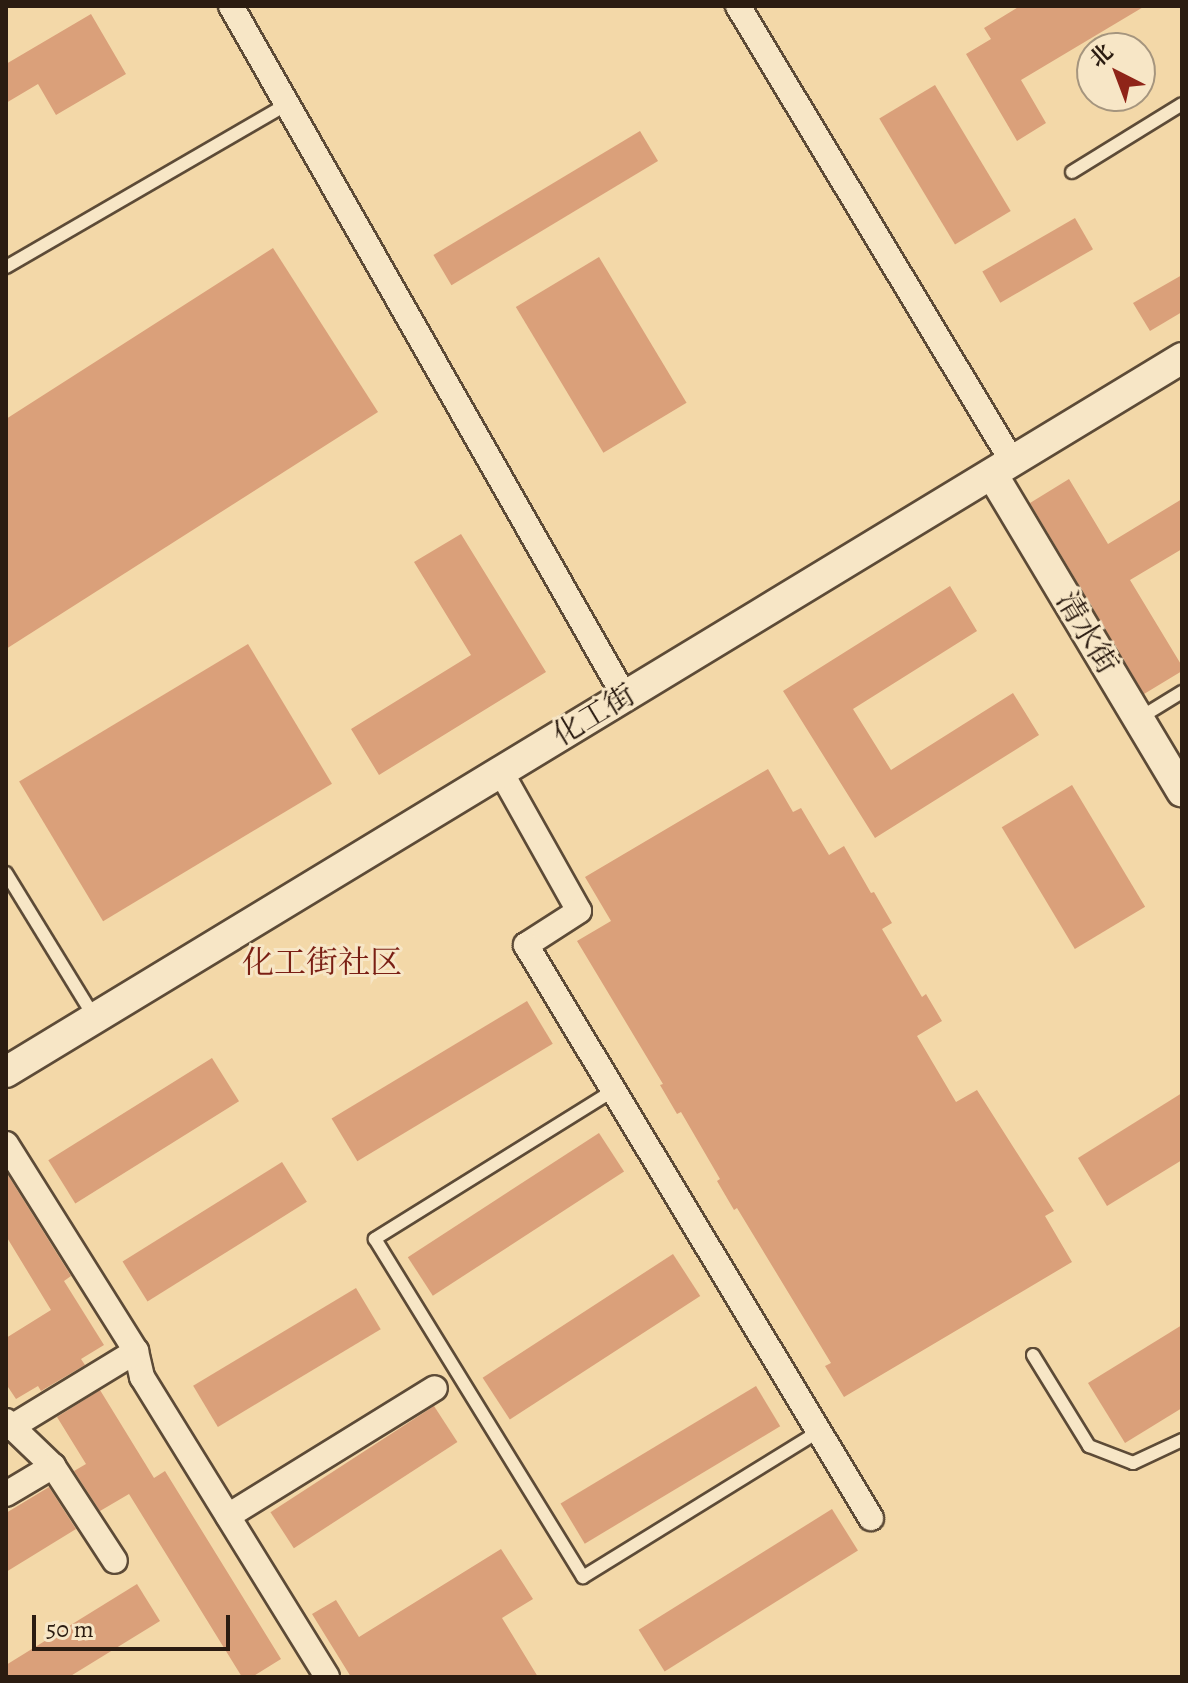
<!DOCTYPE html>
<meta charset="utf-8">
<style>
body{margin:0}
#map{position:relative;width:1188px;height:1683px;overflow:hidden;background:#f3d8a8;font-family:Alegreya,"Noto Serif SC",serif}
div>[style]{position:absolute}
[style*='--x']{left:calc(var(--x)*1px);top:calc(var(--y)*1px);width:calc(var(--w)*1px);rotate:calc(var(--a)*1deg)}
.building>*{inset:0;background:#daa07a;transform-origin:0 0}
.roads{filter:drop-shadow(2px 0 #5d4b37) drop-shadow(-2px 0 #5d4b37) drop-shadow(0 2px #5d4b37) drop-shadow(0 -2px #5d4b37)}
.service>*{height:12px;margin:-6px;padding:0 6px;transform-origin:6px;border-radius:6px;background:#f7e6c6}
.minor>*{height:24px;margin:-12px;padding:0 12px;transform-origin:12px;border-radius:12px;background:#f7e6c6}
.tertiary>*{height:30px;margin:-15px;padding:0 15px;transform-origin:15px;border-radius:15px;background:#f7e6c6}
span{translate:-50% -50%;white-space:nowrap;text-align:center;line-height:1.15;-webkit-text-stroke:6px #f7e6c6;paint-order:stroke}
.street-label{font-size:30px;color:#2b1c11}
.neighbourhood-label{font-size:32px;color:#7a1f14}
.frame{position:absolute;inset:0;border:8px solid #2b1c11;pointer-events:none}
.north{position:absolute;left:1076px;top:32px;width:80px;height:80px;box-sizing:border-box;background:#f7e6c6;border:2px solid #a5957e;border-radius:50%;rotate:318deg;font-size:22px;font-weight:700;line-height:32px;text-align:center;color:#2b1c11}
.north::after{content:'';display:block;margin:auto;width:28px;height:36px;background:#8f2418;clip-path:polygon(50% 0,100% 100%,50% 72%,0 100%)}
.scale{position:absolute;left:32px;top:1615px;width:198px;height:36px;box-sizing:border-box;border:4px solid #2b1c11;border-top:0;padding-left:10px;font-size:24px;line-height:28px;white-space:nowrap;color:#2b1c11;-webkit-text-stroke:6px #f7e6c6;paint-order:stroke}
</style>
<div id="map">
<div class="building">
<div style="clip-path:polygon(1020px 6px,1145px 6px,1021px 80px,1046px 123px,1017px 141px,966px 54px,991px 39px,984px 28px)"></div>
<div style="clip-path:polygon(91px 14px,126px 74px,56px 115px,38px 84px,6px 103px,6px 64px)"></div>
<div style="left:935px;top:85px;width:147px;height:65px;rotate:59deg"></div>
<div style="left:640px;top:131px;width:35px;height:241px;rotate:59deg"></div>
<div style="left:1075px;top:218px;width:36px;height:107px;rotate:60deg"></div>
<div style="clip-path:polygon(273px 248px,378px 412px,6px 649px,6px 419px)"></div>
<div style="left:599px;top:257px;width:170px;height:97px;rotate:59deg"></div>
<div style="clip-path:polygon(1182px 275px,1182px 312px,1150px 331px,1133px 303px)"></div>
<div style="clip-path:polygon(1069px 479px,1108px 544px,1182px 499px,1182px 549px,1130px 580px,1182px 666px,1182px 671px,1144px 694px,1030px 503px)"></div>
<div style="clip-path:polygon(461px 534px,546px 672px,379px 775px,351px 729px,471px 655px,414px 562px)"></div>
<div style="clip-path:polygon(950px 586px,977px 631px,853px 709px,891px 770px,1013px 693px,1039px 735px,875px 838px,783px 691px)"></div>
<div style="left:248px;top:644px;width:163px;height:267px;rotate:59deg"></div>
<div style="clip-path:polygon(768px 769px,793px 812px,801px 808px,829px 855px,844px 846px,871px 893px,874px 892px,892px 923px,882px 929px,922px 997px,926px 994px,942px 1021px,917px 1036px,956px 1102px,977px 1090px,1054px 1211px,1045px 1216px,1072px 1262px,844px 1397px,825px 1366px,831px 1363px,737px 1208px,734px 1210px,717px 1181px,720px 1179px,681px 1112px,677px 1114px,660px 1085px,663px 1084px,577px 941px,611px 921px,585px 877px)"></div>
<div style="left:1072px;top:785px;width:142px;height:82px;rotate:59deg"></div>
<div style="left:527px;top:1001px;width:50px;height:228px;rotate:59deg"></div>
<div style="left:212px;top:1058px;width:51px;height:193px;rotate:58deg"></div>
<div style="clip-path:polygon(1182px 1093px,1182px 1160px,1107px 1206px,1078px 1158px)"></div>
<div style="left:599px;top:1133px;width:46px;height:228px;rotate:57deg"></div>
<div style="left:282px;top:1162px;width:47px;height:188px;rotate:58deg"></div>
<div style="clip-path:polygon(6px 1172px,71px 1276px,64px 1281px,104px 1345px,81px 1359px,85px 1365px,41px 1391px,38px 1386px,16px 1399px,6px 1384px,6px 1338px,51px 1310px,6px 1236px)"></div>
<div style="left:673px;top:1254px;width:50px;height:227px;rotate:57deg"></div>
<div style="left:356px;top:1288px;width:48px;height:190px;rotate:59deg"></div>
<div style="clip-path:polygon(1182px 1325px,1182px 1408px,1125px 1443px,1088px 1383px)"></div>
<div style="left:756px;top:1386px;width:47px;height:228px;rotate:59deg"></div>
<div style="clip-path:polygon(100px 1390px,154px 1478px,165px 1471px,281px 1659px,252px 1677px,242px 1677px,129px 1494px,100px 1511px,74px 1471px,86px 1464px,57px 1417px)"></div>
<div style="left:434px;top:1406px;width:43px;height:195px;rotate:57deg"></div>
<div style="clip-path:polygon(49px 1487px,76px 1529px,6px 1572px,6px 1513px)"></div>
<div style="left:832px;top:1509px;width:49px;height:228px;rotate:58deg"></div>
<div style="clip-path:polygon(501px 1549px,533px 1599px,502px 1618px,538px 1677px,351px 1677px,312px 1614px,336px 1600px,359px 1637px)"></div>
<div style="clip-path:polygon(137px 1584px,160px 1621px,69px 1677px,6px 1677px,6px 1665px)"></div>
</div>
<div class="roads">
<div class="service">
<div style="--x:1072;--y:172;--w:129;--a:-31.7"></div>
<div style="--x:6;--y:267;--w:325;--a:-30.1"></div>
<div style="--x:1138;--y:719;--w:52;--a:-31.5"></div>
<div style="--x:6;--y:873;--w:170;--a:58.5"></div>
<div style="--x:614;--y:1090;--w:282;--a:148.1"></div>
<div style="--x:375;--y:1239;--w:397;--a:58.4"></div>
<div style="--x:583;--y:1577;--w:278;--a:-31.7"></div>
<div style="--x:1033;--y:1355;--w:107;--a:58.4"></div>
<div style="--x:1089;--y:1446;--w:47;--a:21.1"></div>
<div style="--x:1133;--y:1463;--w:54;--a:-25.1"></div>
</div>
<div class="minor">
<div style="--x:231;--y:6;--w:795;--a:60.31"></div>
<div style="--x:738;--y:6;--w:531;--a:58.94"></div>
<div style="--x:501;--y:772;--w:159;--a:60.7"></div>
<div style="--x:579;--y:911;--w:63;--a:147.3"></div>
<div style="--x:526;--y:945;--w:669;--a:58.95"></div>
<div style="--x:6;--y:1144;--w:244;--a:57.9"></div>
<div style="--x:136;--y:1351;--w:27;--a:77"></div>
<div style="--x:142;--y:1377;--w:352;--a:58.3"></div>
<div style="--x:6;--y:1421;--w:65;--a:43.8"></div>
<div style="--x:53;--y:1466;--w:113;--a:56.9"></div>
<div style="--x:10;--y:1428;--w:148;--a:-31.4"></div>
<div style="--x:6;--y:1494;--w:55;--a:-30.8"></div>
<div style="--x:228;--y:1516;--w:243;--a:-31.7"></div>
</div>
<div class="tertiary">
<div style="--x:992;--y:474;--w:370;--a:59.1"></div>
<div style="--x:6;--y:1072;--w:1376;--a:-31.26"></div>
</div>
</div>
<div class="street-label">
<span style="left:1087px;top:633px;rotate:59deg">清水街</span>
<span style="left:594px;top:715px;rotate:-31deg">化工街</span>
</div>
<div class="neighbourhood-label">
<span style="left:322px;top:962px">化工街社区</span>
</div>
<div class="frame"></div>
<div class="north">北</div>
<div class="scale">50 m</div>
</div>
